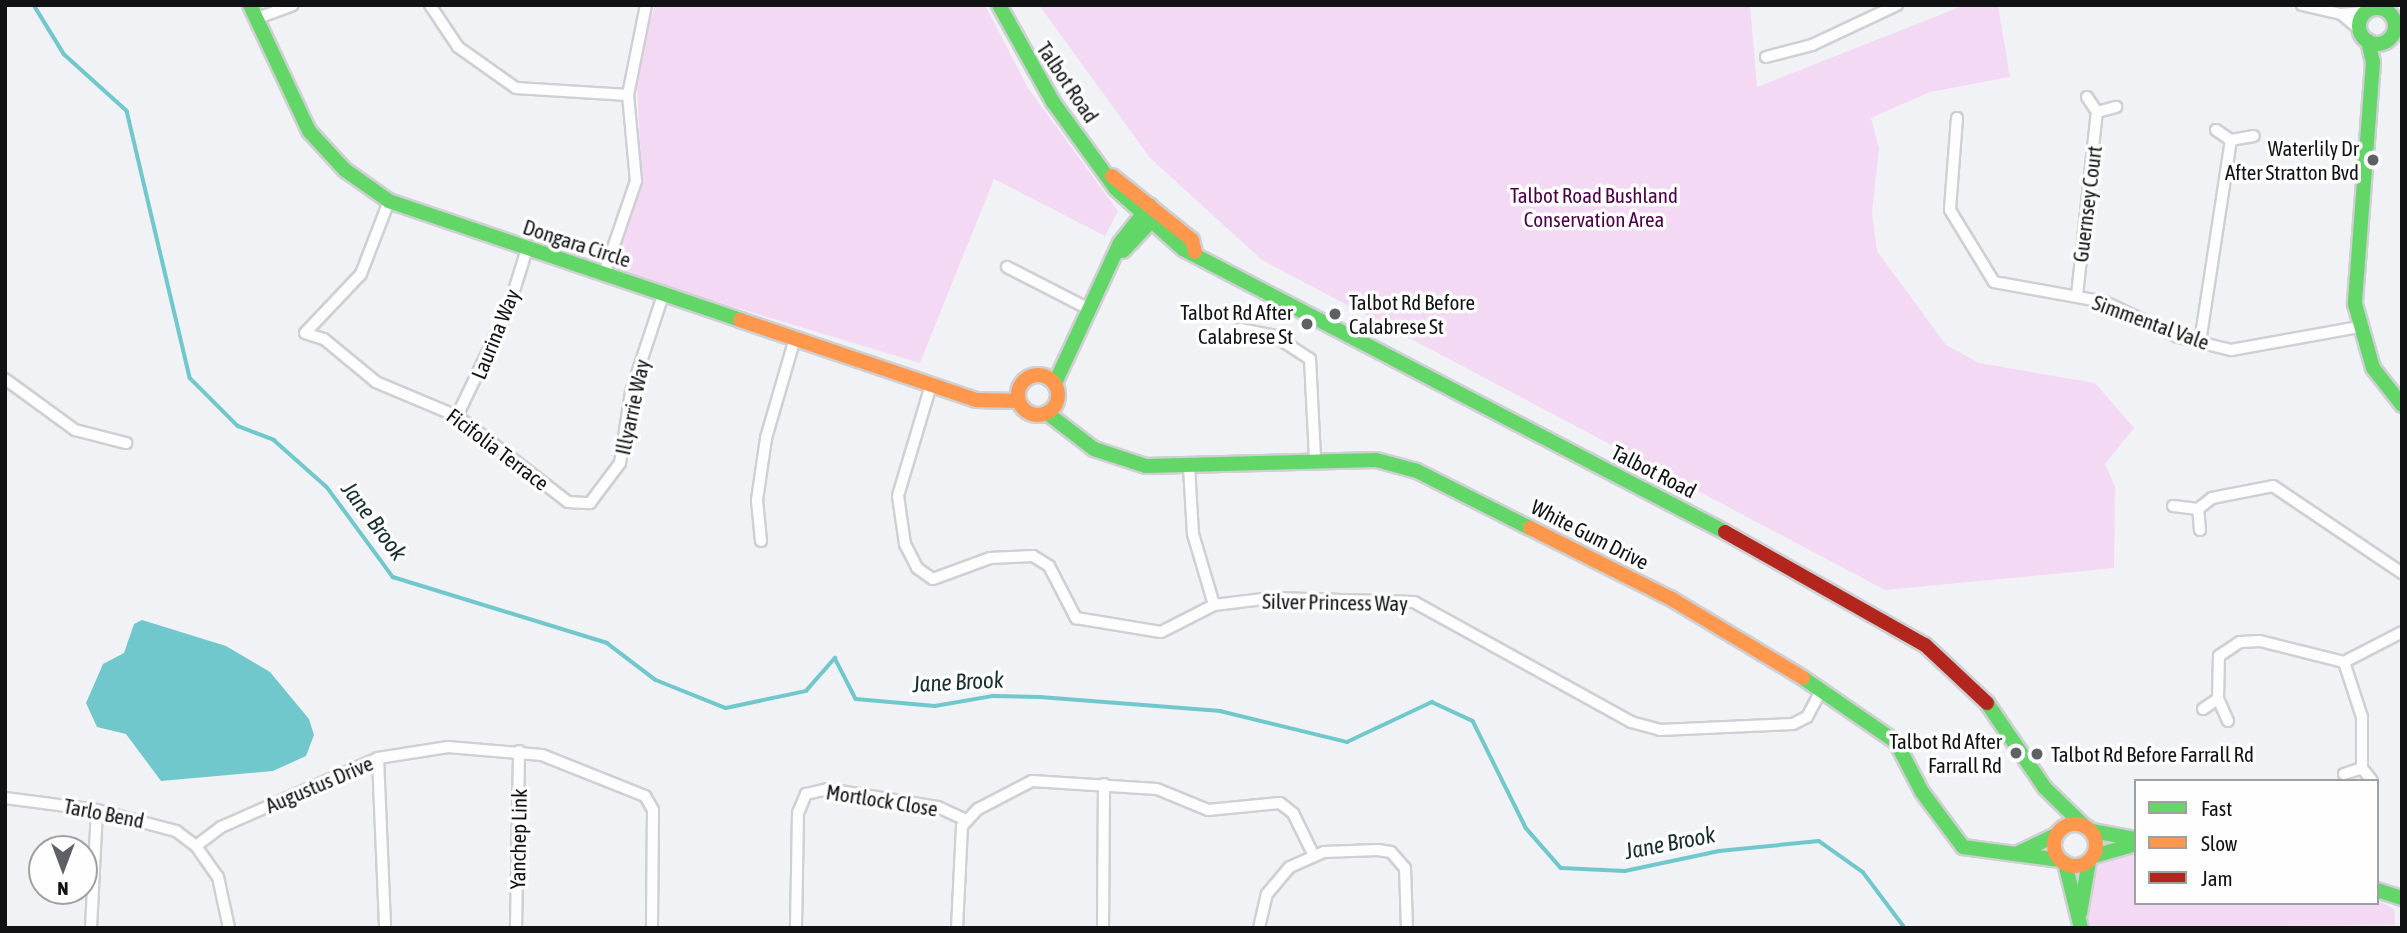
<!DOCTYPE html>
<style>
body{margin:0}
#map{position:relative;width:2407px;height:933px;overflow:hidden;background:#f0f2f6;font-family:"Asap Condensed",sans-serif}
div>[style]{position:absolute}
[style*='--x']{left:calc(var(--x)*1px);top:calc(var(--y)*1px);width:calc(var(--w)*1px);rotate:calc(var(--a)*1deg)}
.green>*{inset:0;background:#f4d9f5}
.water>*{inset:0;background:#70c8cc}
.stream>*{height:3.5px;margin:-1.75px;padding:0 1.75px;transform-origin:1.75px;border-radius:1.75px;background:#70c8cc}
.roads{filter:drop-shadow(2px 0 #ced0d3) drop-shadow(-2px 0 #ced0d3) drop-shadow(0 2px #ced0d3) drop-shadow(0 -2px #ced0d3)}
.street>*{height:10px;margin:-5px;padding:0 5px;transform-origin:5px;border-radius:5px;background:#fdfdfe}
.fast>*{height:14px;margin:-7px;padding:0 7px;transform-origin:7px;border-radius:7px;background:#63d668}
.fast>.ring{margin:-7px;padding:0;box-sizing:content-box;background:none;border:14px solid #63d668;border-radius:50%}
.slow>*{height:14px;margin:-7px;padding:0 7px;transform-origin:7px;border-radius:7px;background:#ff974d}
.slow>.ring{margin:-7px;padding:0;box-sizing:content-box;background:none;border:14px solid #ff974d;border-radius:50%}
.jam>*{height:14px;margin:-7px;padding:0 7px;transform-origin:7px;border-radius:7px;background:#b3261e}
.dots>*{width:19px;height:19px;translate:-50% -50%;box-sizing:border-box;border:4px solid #fefefe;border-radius:50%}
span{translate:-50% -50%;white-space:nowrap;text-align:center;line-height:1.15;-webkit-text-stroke:7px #fefefe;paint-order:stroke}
.street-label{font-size:21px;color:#111214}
.poi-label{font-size:21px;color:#111214}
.right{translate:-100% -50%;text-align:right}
.left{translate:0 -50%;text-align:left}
.park-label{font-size:21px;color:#4d004d}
.water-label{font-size:23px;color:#192f2f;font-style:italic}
.frame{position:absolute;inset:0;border:7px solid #111214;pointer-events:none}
.legend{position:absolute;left:2134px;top:779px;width:245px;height:126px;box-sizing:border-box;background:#fefefe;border:2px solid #9fa0a0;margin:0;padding:9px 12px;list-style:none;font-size:21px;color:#111214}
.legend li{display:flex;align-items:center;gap:14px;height:35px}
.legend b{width:35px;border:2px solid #9fa0a0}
.north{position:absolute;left:28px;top:835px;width:70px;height:70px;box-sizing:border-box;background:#fefefe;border:2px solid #9fa0a0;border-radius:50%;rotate:180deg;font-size:19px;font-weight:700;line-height:28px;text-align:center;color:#111214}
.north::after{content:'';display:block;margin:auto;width:24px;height:32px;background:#5f6063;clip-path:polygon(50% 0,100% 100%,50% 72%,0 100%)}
</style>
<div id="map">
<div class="green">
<div style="clip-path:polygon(655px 5px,985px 5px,1028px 88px,1118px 211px,1105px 236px,994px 179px,920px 363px,634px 277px,622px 269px,617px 252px,642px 176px,636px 71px)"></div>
<div style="clip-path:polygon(1039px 5px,1750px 5px,1757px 87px,1965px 5px,1998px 5px,2010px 77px,1930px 92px,1871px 118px,1879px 148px,1872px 213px,1877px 251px,1946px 345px,1979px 363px,2095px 383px,2134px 428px,2105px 464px,2115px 487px,2114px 568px,1885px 590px,1262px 260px,1150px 158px)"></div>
<div style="clip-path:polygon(2136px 850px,2136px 903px,2377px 900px,2394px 909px,2395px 925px,2081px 928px,2096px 866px)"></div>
</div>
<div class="water">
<div style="clip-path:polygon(142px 620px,226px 646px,270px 672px,309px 719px,314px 735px,306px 756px,273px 771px,161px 781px,126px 734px,97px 727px,86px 703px,103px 664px,124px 653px,134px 624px)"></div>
</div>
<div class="stream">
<div style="--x:34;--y:5;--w:57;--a:58.5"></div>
<div style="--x:64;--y:54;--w:85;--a:42.1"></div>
<div style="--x:127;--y:111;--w:274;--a:76.7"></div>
<div style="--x:190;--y:378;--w:68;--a:45"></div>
<div style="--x:238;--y:426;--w:39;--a:21"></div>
<div style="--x:274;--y:440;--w:71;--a:41.6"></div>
<div style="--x:327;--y:487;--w:112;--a:53.7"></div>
<div style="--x:393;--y:577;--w:224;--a:17.1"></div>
<div style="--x:607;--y:643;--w:61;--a:37.1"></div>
<div style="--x:656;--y:680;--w:75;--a:21.8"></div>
<div style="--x:726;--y:708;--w:82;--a:-12"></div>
<div style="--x:806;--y:691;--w:44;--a:-48.7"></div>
<div style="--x:835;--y:658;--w:46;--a:62.9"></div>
<div style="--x:856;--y:699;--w:79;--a:5.1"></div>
<div style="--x:935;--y:706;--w:59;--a:-9.8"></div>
<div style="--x:993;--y:696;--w:47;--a:1.2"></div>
<div style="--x:1040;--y:697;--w:181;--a:4.4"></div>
<div style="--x:1220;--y:711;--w:131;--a:13.7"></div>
<div style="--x:1347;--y:742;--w:94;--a:-25.2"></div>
<div style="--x:1432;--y:702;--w:45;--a:24.9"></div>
<div style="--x:1473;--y:721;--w:119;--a:63.6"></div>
<div style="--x:1526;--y:828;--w:53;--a:48.8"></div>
<div style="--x:1561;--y:868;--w:64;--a:2.7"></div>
<div style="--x:1625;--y:871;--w:96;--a:-12"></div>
<div style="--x:1719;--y:851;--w:100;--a:-5.7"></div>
<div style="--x:1819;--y:841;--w:54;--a:35.2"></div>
<div style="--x:1863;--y:872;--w:70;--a:53.1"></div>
</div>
<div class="roads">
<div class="street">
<div style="--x:430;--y:5;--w:50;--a:56.3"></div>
<div style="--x:458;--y:47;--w:71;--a:35.3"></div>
<div style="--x:516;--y:88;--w:112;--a:3.6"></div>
<div style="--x:2302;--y:5;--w:40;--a:13"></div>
<div style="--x:2341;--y:14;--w:23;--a:40"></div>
<div style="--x:2341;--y:14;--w:25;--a:-5"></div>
<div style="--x:255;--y:19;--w:40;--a:-20.2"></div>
<div style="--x:1766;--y:57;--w:48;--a:-14.6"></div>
<div style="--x:1812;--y:45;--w:94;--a:-25.2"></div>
<div style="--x:2087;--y:97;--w:18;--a:56"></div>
<div style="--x:2097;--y:112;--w:20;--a:-15"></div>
<div style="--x:1957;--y:118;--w:92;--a:94.4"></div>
<div style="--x:1950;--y:210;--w:84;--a:58.6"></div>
<div style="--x:1994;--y:282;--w:113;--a:10.2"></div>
<div style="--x:2105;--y:302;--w:81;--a:25.6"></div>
<div style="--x:2178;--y:337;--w:55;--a:13.8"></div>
<div style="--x:2231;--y:350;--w:130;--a:-10.2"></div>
<div style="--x:2216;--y:130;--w:18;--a:34"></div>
<div style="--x:2231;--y:140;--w:23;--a:-10"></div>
<div style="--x:389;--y:201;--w:78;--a:111"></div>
<div style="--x:361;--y:274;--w:81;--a:133.5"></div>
<div style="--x:305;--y:333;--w:20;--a:18"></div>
<div style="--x:324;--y:339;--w:67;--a:39.6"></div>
<div style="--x:376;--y:382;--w:88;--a:22.8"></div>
<div style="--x:457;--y:416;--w:140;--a:37.8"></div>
<div style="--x:568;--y:502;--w:22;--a:3"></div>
<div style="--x:590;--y:503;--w:50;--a:-53.1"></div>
<div style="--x:620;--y:463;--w:72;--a:-81.2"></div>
<div style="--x:631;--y:392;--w:102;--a:-71.7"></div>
<div style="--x:1007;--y:267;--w:92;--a:27.1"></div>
<div style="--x:604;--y:274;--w:98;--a:-71"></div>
<div style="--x:636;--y:181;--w:86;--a:-95.3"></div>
<div style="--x:628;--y:95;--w:92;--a:-78.7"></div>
<div style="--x:2077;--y:295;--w:184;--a:-83.8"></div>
<div style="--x:1240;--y:329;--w:36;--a:11"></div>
<div style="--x:1275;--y:336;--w:42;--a:33.3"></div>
<div style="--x:1310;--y:359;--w:100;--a:87.1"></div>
<div style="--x:2200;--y:342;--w:204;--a:-81.3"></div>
<div style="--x:5;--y:379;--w:87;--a:36.1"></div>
<div style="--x:75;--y:430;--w:53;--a:14.3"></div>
<div style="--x:931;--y:385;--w:116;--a:106.6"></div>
<div style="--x:898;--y:496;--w:49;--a:81.7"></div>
<div style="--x:905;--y:544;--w:27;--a:63"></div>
<div style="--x:917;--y:568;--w:19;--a:35"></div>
<div style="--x:933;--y:579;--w:61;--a:-20.2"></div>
<div style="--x:990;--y:558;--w:43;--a:-2.7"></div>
<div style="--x:1033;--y:556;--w:19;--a:32"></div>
<div style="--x:1049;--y:566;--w:59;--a:62.6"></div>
<div style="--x:1076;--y:618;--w:86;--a:9.4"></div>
<div style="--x:1161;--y:632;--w:59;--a:-27"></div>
<div style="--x:1214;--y:605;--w:58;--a:-6.9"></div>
<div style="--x:1272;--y:598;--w:142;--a:1.6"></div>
<div style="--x:1414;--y:602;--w:248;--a:28.9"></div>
<div style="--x:1631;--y:722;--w:30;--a:15"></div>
<div style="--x:1660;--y:730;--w:133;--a:-2.6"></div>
<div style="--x:1793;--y:724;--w:16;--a:-27"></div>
<div style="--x:1807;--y:717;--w:32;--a:-62"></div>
<div style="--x:457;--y:416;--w:118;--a:-64.3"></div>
<div style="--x:508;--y:310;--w:64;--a:-72.7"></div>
<div style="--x:1189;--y:467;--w:67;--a:86.6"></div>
<div style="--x:1193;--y:534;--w:74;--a:73.5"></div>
<div style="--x:2173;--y:506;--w:25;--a:7"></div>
<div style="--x:2200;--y:530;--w:21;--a:-95"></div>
<div style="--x:2198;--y:509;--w:18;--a:-38"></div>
<div style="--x:2212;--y:498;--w:62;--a:-11.1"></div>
<div style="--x:2273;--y:486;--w:156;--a:34"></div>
<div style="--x:761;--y:541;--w:41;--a:-95.6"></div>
<div style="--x:757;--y:500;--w:63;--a:-81.7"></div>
<div style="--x:766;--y:438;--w:104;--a:-73.8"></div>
<div style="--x:2344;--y:662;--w:58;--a:71.9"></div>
<div style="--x:2362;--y:717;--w:51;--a:90"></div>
<div style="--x:2203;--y:709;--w:18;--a:-34"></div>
<div style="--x:2228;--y:721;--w:24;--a:-114"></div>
<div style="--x:2218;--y:699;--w:43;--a:-88.7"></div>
<div style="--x:2219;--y:656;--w:25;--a:-34"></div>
<div style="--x:2240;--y:642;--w:20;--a:-3"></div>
<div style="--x:2260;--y:641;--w:87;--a:14"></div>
<div style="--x:2344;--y:662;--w:65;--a:-27.3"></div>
<div style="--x:378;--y:758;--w:170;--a:87.6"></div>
<div style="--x:2344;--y:774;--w:19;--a:-18"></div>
<div style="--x:2362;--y:768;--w:16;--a:52"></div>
<div style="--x:5;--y:798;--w:93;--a:7.4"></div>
<div style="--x:97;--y:810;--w:82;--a:14.9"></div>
<div style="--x:176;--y:831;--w:25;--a:37"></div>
<div style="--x:196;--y:846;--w:38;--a:55"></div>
<div style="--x:218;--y:877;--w:52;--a:77.8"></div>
<div style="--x:196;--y:846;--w:31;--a:-37"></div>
<div style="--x:221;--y:827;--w:171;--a:-23.7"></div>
<div style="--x:378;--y:758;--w:71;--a:-8.9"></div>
<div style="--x:448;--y:747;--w:94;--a:4.9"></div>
<div style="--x:542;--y:755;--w:111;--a:21.7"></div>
<div style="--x:645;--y:796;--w:16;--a:60"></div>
<div style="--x:653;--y:810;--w:118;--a:90.5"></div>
<div style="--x:91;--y:928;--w:118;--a:-87.1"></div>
<div style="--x:516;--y:928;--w:177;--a:-89"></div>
<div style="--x:796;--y:928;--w:115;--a:-89"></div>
<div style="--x:798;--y:813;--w:21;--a:-67"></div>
<div style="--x:806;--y:794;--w:22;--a:-13"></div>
<div style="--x:827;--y:789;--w:112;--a:9.2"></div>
<div style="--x:938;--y:807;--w:31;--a:25"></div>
<div style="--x:957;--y:928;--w:102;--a:-87.2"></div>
<div style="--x:962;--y:826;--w:23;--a:-47"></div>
<div style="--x:978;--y:809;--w:61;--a:-27.4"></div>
<div style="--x:1032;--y:781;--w:125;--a:3.7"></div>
<div style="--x:1157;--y:789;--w:55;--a:22.4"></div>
<div style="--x:1208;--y:810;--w:72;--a:-5.6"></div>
<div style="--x:1280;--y:803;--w:16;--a:38"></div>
<div style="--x:1293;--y:813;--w:46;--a:64"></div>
<div style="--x:1103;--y:928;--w:144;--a:-89.6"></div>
<div style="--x:1259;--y:928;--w:35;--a:-77"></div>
<div style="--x:1267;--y:894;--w:35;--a:-50"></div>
<div style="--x:1290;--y:867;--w:37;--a:-24"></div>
<div style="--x:1324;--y:852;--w:54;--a:-2.1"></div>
<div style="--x:1378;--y:850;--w:13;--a:9"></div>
<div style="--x:1391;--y:852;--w:21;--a:49"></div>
<div style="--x:1405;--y:868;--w:60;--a:88.1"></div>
</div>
<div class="fast">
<div style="--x:250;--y:5;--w:139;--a:64.9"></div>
<div style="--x:309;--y:131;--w:53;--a:47.3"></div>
<div style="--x:345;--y:170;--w:54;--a:35.2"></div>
<div style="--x:389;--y:201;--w:371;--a:18.7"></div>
<div style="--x:999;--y:5;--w:111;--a:60.9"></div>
<div style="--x:1053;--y:102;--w:107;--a:54.1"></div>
<div style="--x:1116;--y:189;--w:90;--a:41.8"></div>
<div style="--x:1183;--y:249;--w:611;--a:27.57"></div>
<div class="ring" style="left:2359px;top:8px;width:22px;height:22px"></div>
<div style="--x:2368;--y:41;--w:22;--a:77"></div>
<div style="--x:2373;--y:62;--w:243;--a:94.3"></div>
<div style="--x:2355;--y:304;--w:66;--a:74.3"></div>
<div style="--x:2373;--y:368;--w:47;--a:51.9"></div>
<div style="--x:1123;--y:251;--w:50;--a:-46.6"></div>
<div style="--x:1055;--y:383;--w:154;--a:-65.1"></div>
<div style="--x:1120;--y:243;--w:48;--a:-51.7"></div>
<div style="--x:1047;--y:413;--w:59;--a:37.5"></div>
<div style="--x:1094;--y:449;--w:55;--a:18.1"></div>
<div style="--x:1146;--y:466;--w:230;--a:-1.5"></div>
<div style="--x:1376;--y:460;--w:42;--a:15"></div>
<div style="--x:1417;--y:471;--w:127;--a:26.8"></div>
<div style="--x:1803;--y:678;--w:113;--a:34.5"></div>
<div style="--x:1896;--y:742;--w:56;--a:62.5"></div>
<div style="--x:1922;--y:792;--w:69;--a:53.3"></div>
<div style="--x:1963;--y:847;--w:98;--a:7.6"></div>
<div style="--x:1987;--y:703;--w:103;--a:55.7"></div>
<div style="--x:2045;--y:788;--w:52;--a:44.2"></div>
<div style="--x:2092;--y:831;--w:45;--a:10.3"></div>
<div style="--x:2018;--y:853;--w:42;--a:-25.3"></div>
<div style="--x:2094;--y:856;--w:44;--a:-15.9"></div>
<div style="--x:2065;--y:863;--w:67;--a:76.2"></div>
<div style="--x:2377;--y:890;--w:26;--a:18"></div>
<div style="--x:2080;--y:913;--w:53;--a:-80.2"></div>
</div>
<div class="slow">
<div style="--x:1112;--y:176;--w:102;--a:38.7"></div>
<div style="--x:1192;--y:240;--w:12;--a:76"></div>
<div style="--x:740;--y:320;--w:249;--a:18.7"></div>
<div style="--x:976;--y:400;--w:42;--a:1.4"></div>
<div class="ring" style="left:1018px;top:375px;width:26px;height:26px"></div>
<div style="--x:1530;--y:528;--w:157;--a:26.6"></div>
<div style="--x:1670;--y:598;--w:155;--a:31"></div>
<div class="ring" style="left:2054px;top:824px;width:28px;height:28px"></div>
</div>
<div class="jam">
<div style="--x:1725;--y:532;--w:230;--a:29.5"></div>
<div style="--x:1925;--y:645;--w:85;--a:43.1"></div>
</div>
</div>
<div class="dots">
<div style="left:2373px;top:160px;background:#5f6063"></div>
<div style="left:1335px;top:314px;background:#5f6063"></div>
<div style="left:1307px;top:324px;background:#5f6063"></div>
<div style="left:2016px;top:753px;background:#5f6063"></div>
<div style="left:2037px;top:754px;background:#5f6063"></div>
</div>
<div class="street-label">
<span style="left:1068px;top:82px;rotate:56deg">Talbot Road</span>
<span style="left:2087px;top:204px;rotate:-83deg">Guernsey Court</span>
<span style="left:577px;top:243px;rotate:18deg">Dongara Circle</span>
<span style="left:2151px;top:322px;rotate:20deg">Simmental Vale</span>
<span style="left:495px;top:334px;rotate:-68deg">Laurina Way</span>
<span style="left:632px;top:407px;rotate:-78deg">Illyarrie Way</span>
<span style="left:498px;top:449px;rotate:37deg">Ficifolia Terrace</span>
<span style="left:1654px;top:471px;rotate:27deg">Talbot Road</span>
<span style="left:1590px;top:534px;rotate:27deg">White Gum Drive</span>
<span style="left:1335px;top:602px;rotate:1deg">Silver Princess Way</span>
<span style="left:319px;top:784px;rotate:-23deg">Augustus Drive</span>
<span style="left:882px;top:800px;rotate:9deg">Mortlock Close</span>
<span style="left:104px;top:813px;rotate:11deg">Tarlo Bend</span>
<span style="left:518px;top:839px;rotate:-89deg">Yanchep Link</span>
</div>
<div class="poi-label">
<span class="right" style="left:2359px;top:160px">Waterlily Dr<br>After Stratton Bvd</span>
<span class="left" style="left:1349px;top:314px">Talbot Rd Before<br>Calabrese St</span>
<span class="right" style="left:1293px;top:324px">Talbot Rd After<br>Calabrese St</span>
<span class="right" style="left:2002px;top:753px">Talbot Rd After<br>Farrall Rd</span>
<span class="left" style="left:2051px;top:754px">Talbot Rd Before Farrall Rd</span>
</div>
<div class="park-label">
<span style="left:1594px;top:207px">Talbot Road Bushland<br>Conservation Area</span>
</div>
<div class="water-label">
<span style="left:374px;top:521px;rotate:53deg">Jane Brook</span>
<span style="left:958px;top:682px;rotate:-3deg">Jane Brook</span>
<span style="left:1670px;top:843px;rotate:-11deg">Jane Brook</span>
</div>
<div class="frame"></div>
<ul class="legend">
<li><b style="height:9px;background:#63d668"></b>Fast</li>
<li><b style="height:9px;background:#ff974d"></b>Slow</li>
<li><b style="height:9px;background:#b3261e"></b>Jam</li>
</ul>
<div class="north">N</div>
</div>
